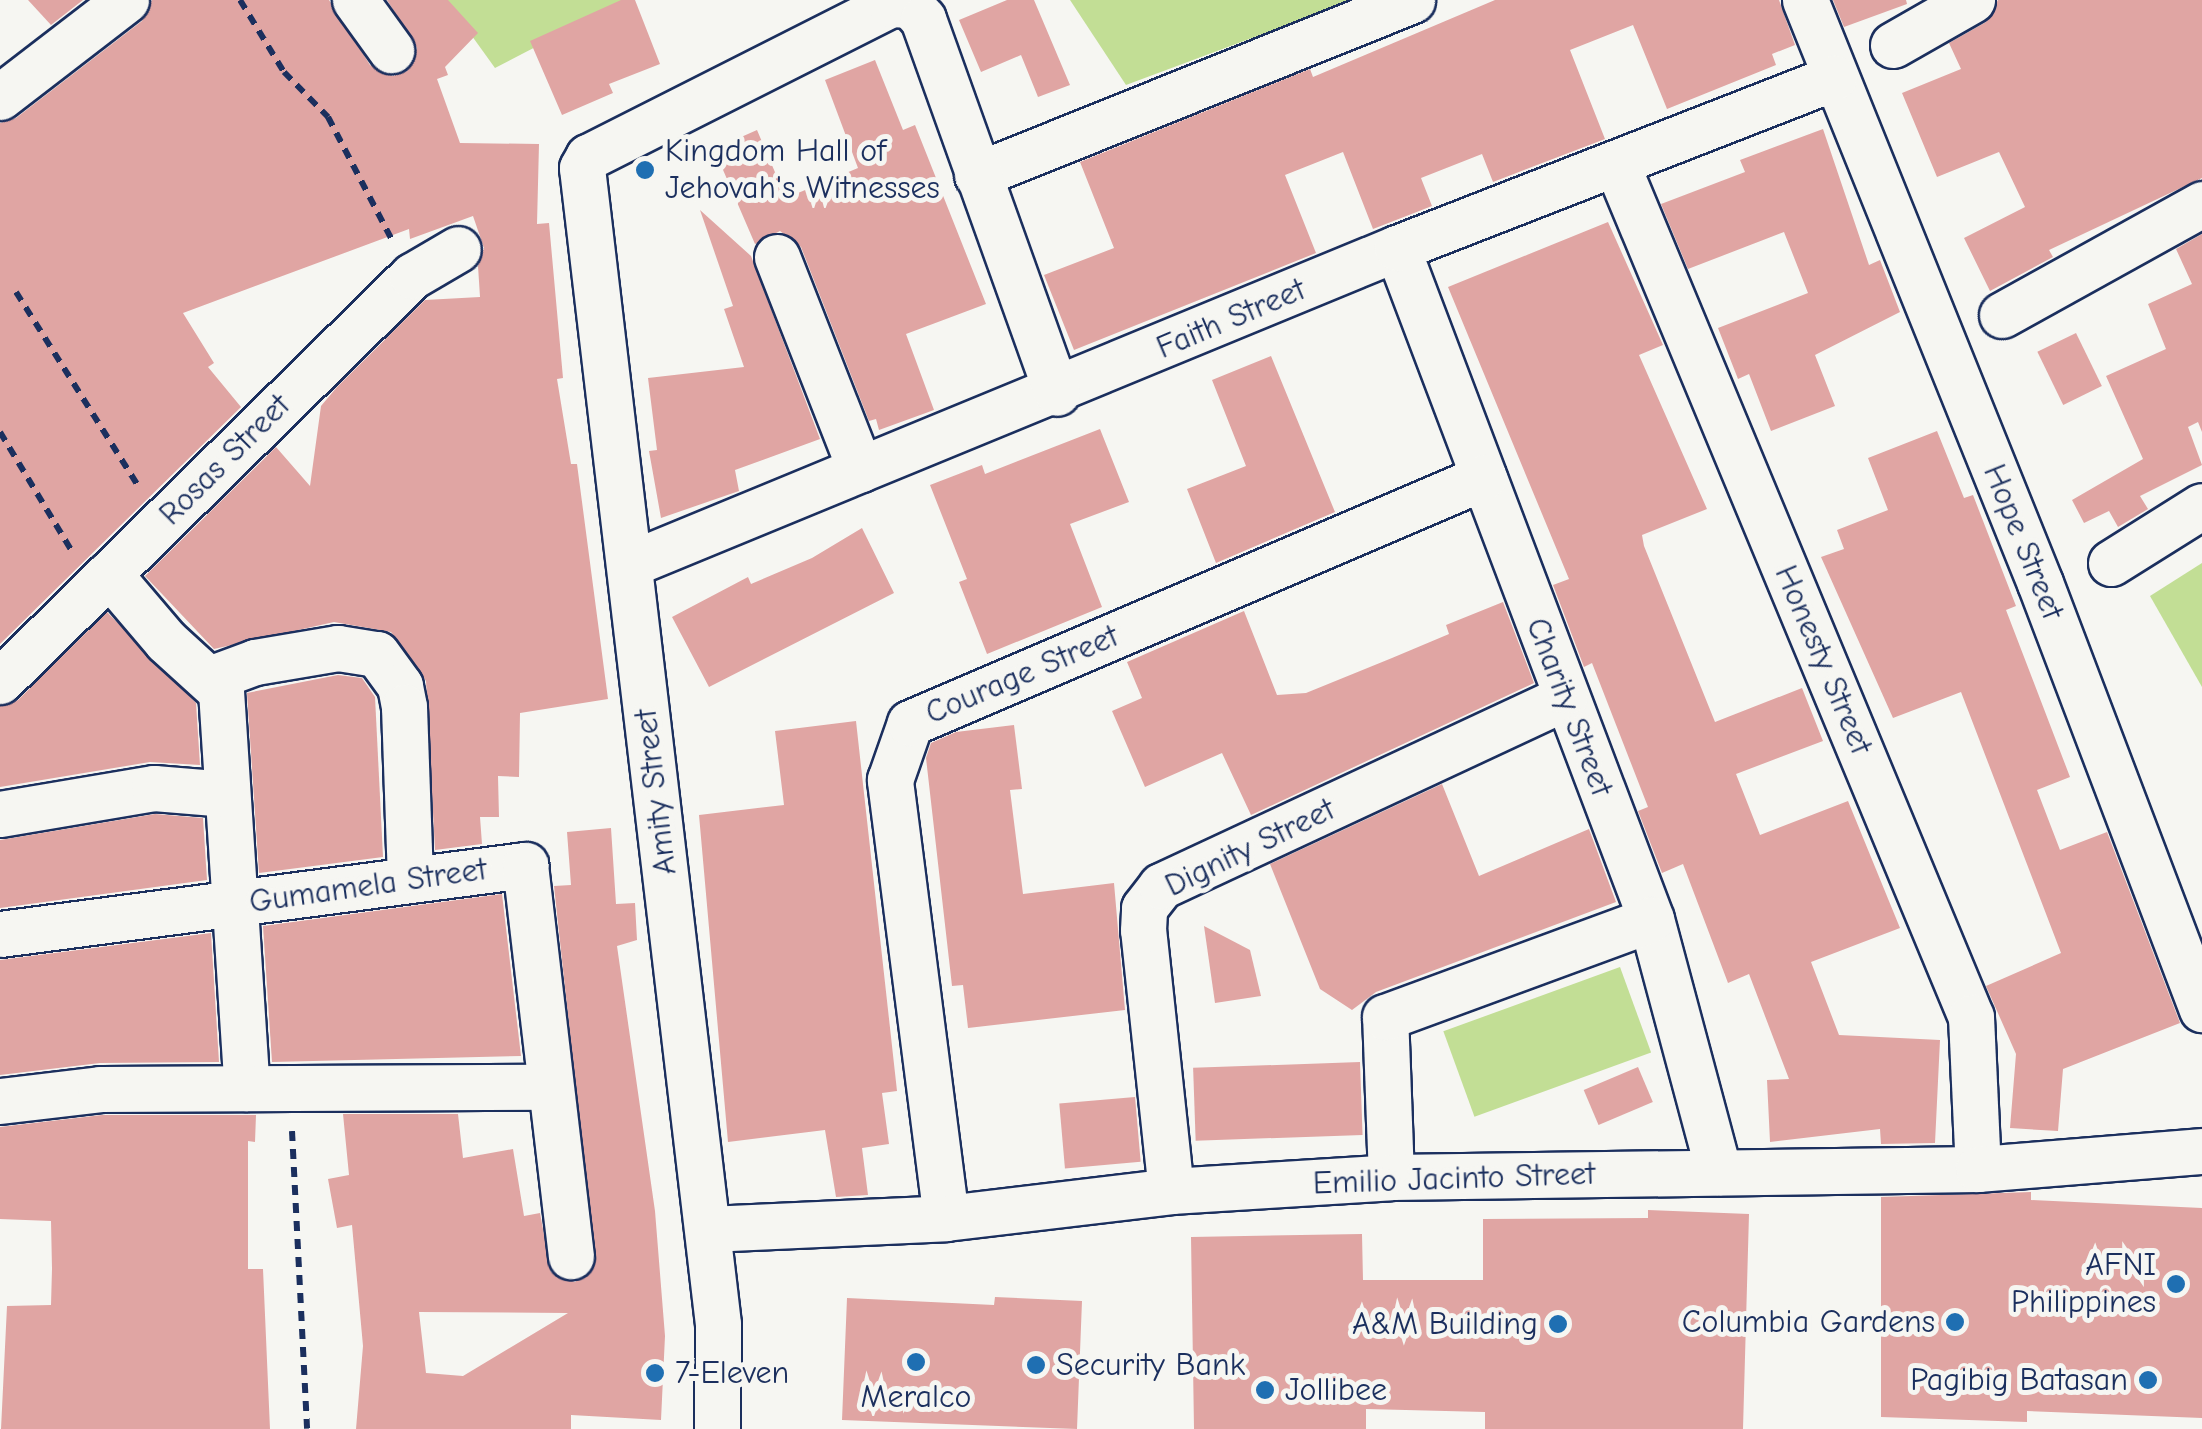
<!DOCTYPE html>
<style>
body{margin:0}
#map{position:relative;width:2202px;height:1429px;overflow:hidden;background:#f6f6f2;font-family:"Comic Neue",sans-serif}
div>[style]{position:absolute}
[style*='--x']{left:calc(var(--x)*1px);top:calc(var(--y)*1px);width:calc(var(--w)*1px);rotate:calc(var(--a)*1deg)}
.green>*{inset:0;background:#c2de95;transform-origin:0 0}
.building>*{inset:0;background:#e0a5a3;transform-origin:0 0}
.path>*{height:6px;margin-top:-3px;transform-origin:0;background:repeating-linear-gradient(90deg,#1b2f5e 0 10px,transparent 0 18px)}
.roads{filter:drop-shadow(2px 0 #1b2f5e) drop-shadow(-2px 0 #1b2f5e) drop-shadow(0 2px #1b2f5e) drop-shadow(0 -2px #1b2f5e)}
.minor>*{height:45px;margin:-22.5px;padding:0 22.5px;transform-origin:22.5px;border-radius:22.5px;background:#f6f6f2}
.dots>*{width:28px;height:28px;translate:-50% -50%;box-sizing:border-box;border:5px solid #f6f6f2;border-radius:50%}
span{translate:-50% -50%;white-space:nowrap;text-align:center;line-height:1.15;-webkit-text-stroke:10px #f6f6f2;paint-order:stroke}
.poi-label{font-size:32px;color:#1b2f5e}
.left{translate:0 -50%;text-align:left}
.right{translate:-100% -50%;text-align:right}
.street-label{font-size:32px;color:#1b2f5e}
</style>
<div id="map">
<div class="green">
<div style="clip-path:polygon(446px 0,626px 0,495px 68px)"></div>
<div style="clip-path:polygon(1070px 0,1354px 0,1126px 85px)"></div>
<div style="clip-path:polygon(2202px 563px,2202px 687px,2150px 596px)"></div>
<div style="left:1620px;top:967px;width:91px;height:188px;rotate:70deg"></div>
</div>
<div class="building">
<div style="clip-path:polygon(28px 0,83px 0,51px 25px)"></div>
<div style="clip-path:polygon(152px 0,329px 0,370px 65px,393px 76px,407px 71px,417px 48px,387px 0,448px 0,478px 33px,445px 67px,448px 75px,437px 79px,460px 143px,539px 144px,537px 224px,549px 223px,563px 378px,557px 379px,571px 464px,577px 464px,608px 699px,520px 713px,519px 777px,498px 776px,499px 817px,480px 817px,482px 844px,435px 850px,426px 681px,391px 632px,334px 622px,214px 649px,145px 576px,276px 447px,310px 486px,321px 406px,337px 387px,425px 300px,480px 297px,478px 266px,484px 248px,473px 216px,410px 239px,409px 229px,183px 313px,214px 363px,208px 367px,241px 407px,0 644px,0 123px,16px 118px,142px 21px)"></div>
<div style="clip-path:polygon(621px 0,635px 0,660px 64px,609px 84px,613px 93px,562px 115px,530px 41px)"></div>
<div style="clip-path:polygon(1007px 0,1034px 0,1070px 85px,1038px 97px,1021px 55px,981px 72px,959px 20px)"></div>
<div style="clip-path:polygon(1495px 0,1779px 0,1795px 45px,1772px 54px,1776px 65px,1667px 109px,1633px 25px,1570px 50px,1605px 139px,1493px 182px,1482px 154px,1421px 178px,1432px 206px,1373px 229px,1343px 152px,1285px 175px,1316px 253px,1074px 350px,1044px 275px,1114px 248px,1080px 162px,1310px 69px,1313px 77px)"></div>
<div style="clip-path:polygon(1833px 0,1906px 0,1907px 4px,1844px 27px)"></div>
<div style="clip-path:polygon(1998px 0,2202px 0,2202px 178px,2049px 250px,2053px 257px,1990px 291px,1964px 238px,2025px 207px,1999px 152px,1937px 177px,1902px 93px,1961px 69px,1949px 43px,1986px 22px)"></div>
<div style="clip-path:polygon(875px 60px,903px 130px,915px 125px,986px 304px,906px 334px,934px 410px,879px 430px,876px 419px,869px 421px,801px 247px,780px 231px,755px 244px,714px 149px,757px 130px,786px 198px,858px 168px,825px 80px)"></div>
<div style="clip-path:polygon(1823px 129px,1869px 265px,1880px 260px,1900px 312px,1815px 355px,1835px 406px,1771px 431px,1749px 374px,1738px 379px,1718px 328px,1808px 293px,1784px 232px,1688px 269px,1661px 204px,1745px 172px,1740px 160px)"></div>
<div style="clip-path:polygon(700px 210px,751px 256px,820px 439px,735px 470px,739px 491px,661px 518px,649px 451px,657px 450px,648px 378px,744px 367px,724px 309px,733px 306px)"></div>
<div style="clip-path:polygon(1608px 222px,1663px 345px,1639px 355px,1707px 509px,1642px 535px,1644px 546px,1715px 722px,1802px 688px,1823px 741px,1736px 774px,1760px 835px,1848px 801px,1900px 928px,1811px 962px,1839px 1035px,1940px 1040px,1935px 1143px,1881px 1144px,1880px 1129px,1770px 1142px,1767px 1080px,1789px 1079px,1749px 974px,1728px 983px,1683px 864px,1662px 873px,1638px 811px,1648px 807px,1592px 663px,1584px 667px,1553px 585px,1569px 579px,1448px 287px)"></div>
<div style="clip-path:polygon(2202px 234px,2202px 432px,2198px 422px,2188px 427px,2202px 465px,2140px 496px,2148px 509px,2118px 527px,2109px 511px,2084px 523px,2072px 500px,2143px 459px,2106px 376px,2166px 349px,2148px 304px,2192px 284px,2176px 249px)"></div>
<div style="left:2076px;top:333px;width:59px;height:43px;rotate:64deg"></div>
<div style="clip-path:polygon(1271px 356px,1335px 512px,1216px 563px,1187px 489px,1246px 466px,1212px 380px)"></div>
<div style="clip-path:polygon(1100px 429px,1129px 502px,1070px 524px,1102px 607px,987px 654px,959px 582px,967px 579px,930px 485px,982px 465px,985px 474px)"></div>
<div style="clip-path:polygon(1937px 431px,1964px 498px,1973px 495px,2016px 606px,2006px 610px,2070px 777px,2037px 790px,2060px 850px,2107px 832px,2180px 1023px,2063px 1069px,2058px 1131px,2010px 1128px,2016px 1054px,1986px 986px,2061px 953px,1961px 692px,1893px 718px,1821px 557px,1844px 549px,1837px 530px,1888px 510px,1868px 458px)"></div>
<div style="clip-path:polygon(862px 528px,894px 593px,709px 687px,672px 617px,748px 577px,751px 584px,812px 558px)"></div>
<div style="clip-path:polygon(1503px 602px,1534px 683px,1251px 815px,1222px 753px,1145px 787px,1112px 711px,1142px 698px,1127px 662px,1244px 611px,1277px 695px,1306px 693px,1392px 658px,1449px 634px,1446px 625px)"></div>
<div style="clip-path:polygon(107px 612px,196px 703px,200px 765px,150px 762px,0 787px,0 706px,18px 700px)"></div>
<div style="clip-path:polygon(338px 675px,362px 678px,375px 697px,383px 857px,259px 873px,247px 693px)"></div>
<div style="clip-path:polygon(856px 721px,897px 1091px,882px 1093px,889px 1144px,862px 1148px,868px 1195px,836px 1197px,825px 1130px,728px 1142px,699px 815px,784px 805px,775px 731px)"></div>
<div style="clip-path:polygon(1014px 725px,1022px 789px,1010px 790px,1023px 894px,1114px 883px,1125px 1010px,968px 1028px,963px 985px,952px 986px,926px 758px,931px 743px,956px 732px)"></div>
<div style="clip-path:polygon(1442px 784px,1479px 876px,1589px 829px,1616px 902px,1376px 992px,1352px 1010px,1320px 989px,1270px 864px)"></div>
<div style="clip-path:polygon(155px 814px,203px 818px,207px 880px,0 908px,0 840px)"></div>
<div style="clip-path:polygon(evenodd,611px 828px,616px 904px,635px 903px,637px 940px,617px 946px,655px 1211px,665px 1336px,661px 1420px,571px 1415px,571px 1429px,356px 1429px,363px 1346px,352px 1225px,337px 1228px,328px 1179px,349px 1175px,343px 1114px,458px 1114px,463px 1158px,513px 1149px,524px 1216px,540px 1213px,551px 1272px,575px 1282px,595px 1265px,554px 886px,571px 885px,567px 832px,611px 828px,419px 1312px,568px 1313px,463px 1376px,426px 1373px,419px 1312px)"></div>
<div style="clip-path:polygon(502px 894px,521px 1056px,272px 1062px,263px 926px)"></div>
<div style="clip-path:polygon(1204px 926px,1250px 950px,1261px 996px,1215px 1003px)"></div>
<div style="clip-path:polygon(211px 933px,219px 1062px,100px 1063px,0 1075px,0 960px)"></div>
<div style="left:1360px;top:1062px;width:73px;height:167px;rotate:88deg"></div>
<div style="left:1638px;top:1067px;width:38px;height:59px;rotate:67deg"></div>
<div style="left:1135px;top:1097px;width:65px;height:76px;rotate:85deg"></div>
<div style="clip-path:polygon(102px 1115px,256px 1115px,255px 1142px,248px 1141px,248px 1269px,263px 1269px,270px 1429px,1px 1429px,7px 1306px,51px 1305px,52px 1269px,51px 1221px,0 1219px,0 1127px)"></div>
<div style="clip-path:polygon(2031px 1192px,2031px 1200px,2202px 1208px,2202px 1418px,2027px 1411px,2027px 1422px,1881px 1417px,1881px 1197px)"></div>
<div style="clip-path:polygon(1648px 1210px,1749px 1214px,1743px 1429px,1485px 1429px,1485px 1412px,1366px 1409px,1366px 1429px,1194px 1429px,1191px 1237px,1362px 1234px,1363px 1280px,1483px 1280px,1483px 1219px,1648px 1218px)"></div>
<div style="clip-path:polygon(995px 1297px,1082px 1301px,1077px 1429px,842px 1420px,847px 1298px,994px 1305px)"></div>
</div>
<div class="path">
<div style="--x:240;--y:0;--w:84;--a:58.6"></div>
<div style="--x:284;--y:72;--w:63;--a:45.6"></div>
<div style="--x:328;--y:117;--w:139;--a:62.5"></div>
<div style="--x:16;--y:292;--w:231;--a:57.8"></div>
<div style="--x:0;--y:432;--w:141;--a:58.9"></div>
<div style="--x:292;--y:1131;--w:298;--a:87.1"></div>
</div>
<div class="roads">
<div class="minor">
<div style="--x:355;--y:0;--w:62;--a:54.2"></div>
<div style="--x:1805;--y:0;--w:629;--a:68.05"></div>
<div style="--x:2040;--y:583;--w:456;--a:69.2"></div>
<div style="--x:1893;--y:45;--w:91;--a:-29.7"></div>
<div style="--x:0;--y:97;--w:159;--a:-37.6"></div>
<div style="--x:1616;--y:163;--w:925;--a:67.43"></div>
<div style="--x:1971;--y:1017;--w:152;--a:87.4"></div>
<div style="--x:977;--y:175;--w:469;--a:-21.9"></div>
<div style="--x:1397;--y:248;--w:717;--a:69.27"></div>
<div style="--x:1651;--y:919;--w:262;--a:75"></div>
<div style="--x:777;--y:257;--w:228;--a:68.6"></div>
<div style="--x:2002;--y:315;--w:229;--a:-29"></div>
<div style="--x:2111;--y:563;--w:107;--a:-32.1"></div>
<div style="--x:630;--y:564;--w:830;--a:-22.39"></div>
<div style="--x:1397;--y:248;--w:469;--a:-21.3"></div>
<div style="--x:109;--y:574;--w:88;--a:49.6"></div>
<div style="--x:166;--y:641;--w:74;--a:42.3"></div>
<div style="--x:221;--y:691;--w:398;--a:86.3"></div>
<div style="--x:209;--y:679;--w:49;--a:-20.3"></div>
<div style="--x:255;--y:662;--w:84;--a:-9.6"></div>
<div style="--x:338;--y:648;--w:39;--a:9"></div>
<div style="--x:377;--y:654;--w:39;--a:54"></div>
<div style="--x:400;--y:686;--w:21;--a:79"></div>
<div style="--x:404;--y:707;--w:173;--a:88"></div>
<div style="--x:0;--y:681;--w:578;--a:-44.51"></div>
<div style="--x:412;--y:276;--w:53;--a:-30.4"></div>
<div style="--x:0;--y:814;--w:156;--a:-9.6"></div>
<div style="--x:154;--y:788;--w:73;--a:4.7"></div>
<div style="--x:0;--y:934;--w:530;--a:-7.49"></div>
<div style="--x:525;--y:865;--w:394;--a:83.3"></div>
<div style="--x:0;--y:1101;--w:101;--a:-6.8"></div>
<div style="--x:100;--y:1089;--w:449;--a:-0.3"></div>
<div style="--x:1391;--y:1177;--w:160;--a:-92.1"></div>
<div style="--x:1385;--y:1017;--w:283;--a:-20.2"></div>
<div style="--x:1171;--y:1191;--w:262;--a:-96.1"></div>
<div style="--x:1143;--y:930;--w:22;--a:-87"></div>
<div style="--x:1144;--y:908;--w:28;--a:-52"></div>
<div style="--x:1161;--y:886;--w:445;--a:-25"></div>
<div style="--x:946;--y:1218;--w:442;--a:-97.3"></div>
<div style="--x:890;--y:780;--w:60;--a:-70.7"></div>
<div style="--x:910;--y:723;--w:624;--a:-23.2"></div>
<div style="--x:708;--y:1229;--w:238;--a:-2.6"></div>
<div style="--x:946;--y:1218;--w:227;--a:-6.8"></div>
<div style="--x:1171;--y:1191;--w:220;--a:-3.6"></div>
<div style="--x:1391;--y:1177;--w:587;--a:-0.78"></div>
<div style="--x:1978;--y:1169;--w:225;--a:-4.6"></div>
<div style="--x:717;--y:1429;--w:105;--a:-89.5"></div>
<div style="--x:718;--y:1324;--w:1164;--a:-96.71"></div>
<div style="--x:582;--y:168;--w:13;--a:-61"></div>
<div style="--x:588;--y:157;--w:339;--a:-26.8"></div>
<div style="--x:891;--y:4;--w:19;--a:3"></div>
<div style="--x:910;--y:5;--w:19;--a:47"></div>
<div style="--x:923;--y:19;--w:397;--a:70.3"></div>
</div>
</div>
<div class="dots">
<div style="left:645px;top:170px;background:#1f6fb2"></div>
<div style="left:2176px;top:1284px;background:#1f6fb2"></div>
<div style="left:1955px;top:1322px;background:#1f6fb2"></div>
<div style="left:1558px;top:1324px;background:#1f6fb2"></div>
<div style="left:916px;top:1362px;background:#1f6fb2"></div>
<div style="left:1036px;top:1365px;background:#1f6fb2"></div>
<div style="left:655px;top:1373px;background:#1f6fb2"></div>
<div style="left:2148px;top:1380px;background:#1f6fb2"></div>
<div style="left:1265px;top:1390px;background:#1f6fb2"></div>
</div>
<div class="poi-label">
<span class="left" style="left:665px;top:170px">Kingdom Hall of<br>Jehovah's Witnesses</span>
<span class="right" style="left:2156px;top:1284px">AFNI<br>Philippines</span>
<span class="right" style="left:1935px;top:1322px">Columbia Gardens</span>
<span class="right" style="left:1538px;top:1324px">A&amp;M Building</span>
<span class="left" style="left:1056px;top:1365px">Security Bank</span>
<span class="left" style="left:675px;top:1373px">7-Eleven</span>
<span class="right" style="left:2128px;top:1380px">Pagibig Batasan</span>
<span class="left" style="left:1285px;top:1390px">Jollibee</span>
<span style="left:916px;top:1397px">Meralco</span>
</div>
<div class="street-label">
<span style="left:1231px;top:319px;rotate:-23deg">Faith Street</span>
<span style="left:225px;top:460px;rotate:-45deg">Rosas Street</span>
<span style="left:2023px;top:542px;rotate:68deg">Hope Street</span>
<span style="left:1823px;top:660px;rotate:67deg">Honesty Street</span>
<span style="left:1022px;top:675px;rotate:-23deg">Courage Street</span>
<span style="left:1569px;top:707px;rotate:69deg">Charity Street</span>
<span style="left:656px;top:792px;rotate:-97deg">Amity Street</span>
<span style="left:1250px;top:848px;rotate:-26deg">Dignity Street</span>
<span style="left:368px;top:886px;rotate:-8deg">Gumamela Street</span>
<span style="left:1454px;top:1179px;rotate:-2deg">Emilio Jacinto Street</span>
</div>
</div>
